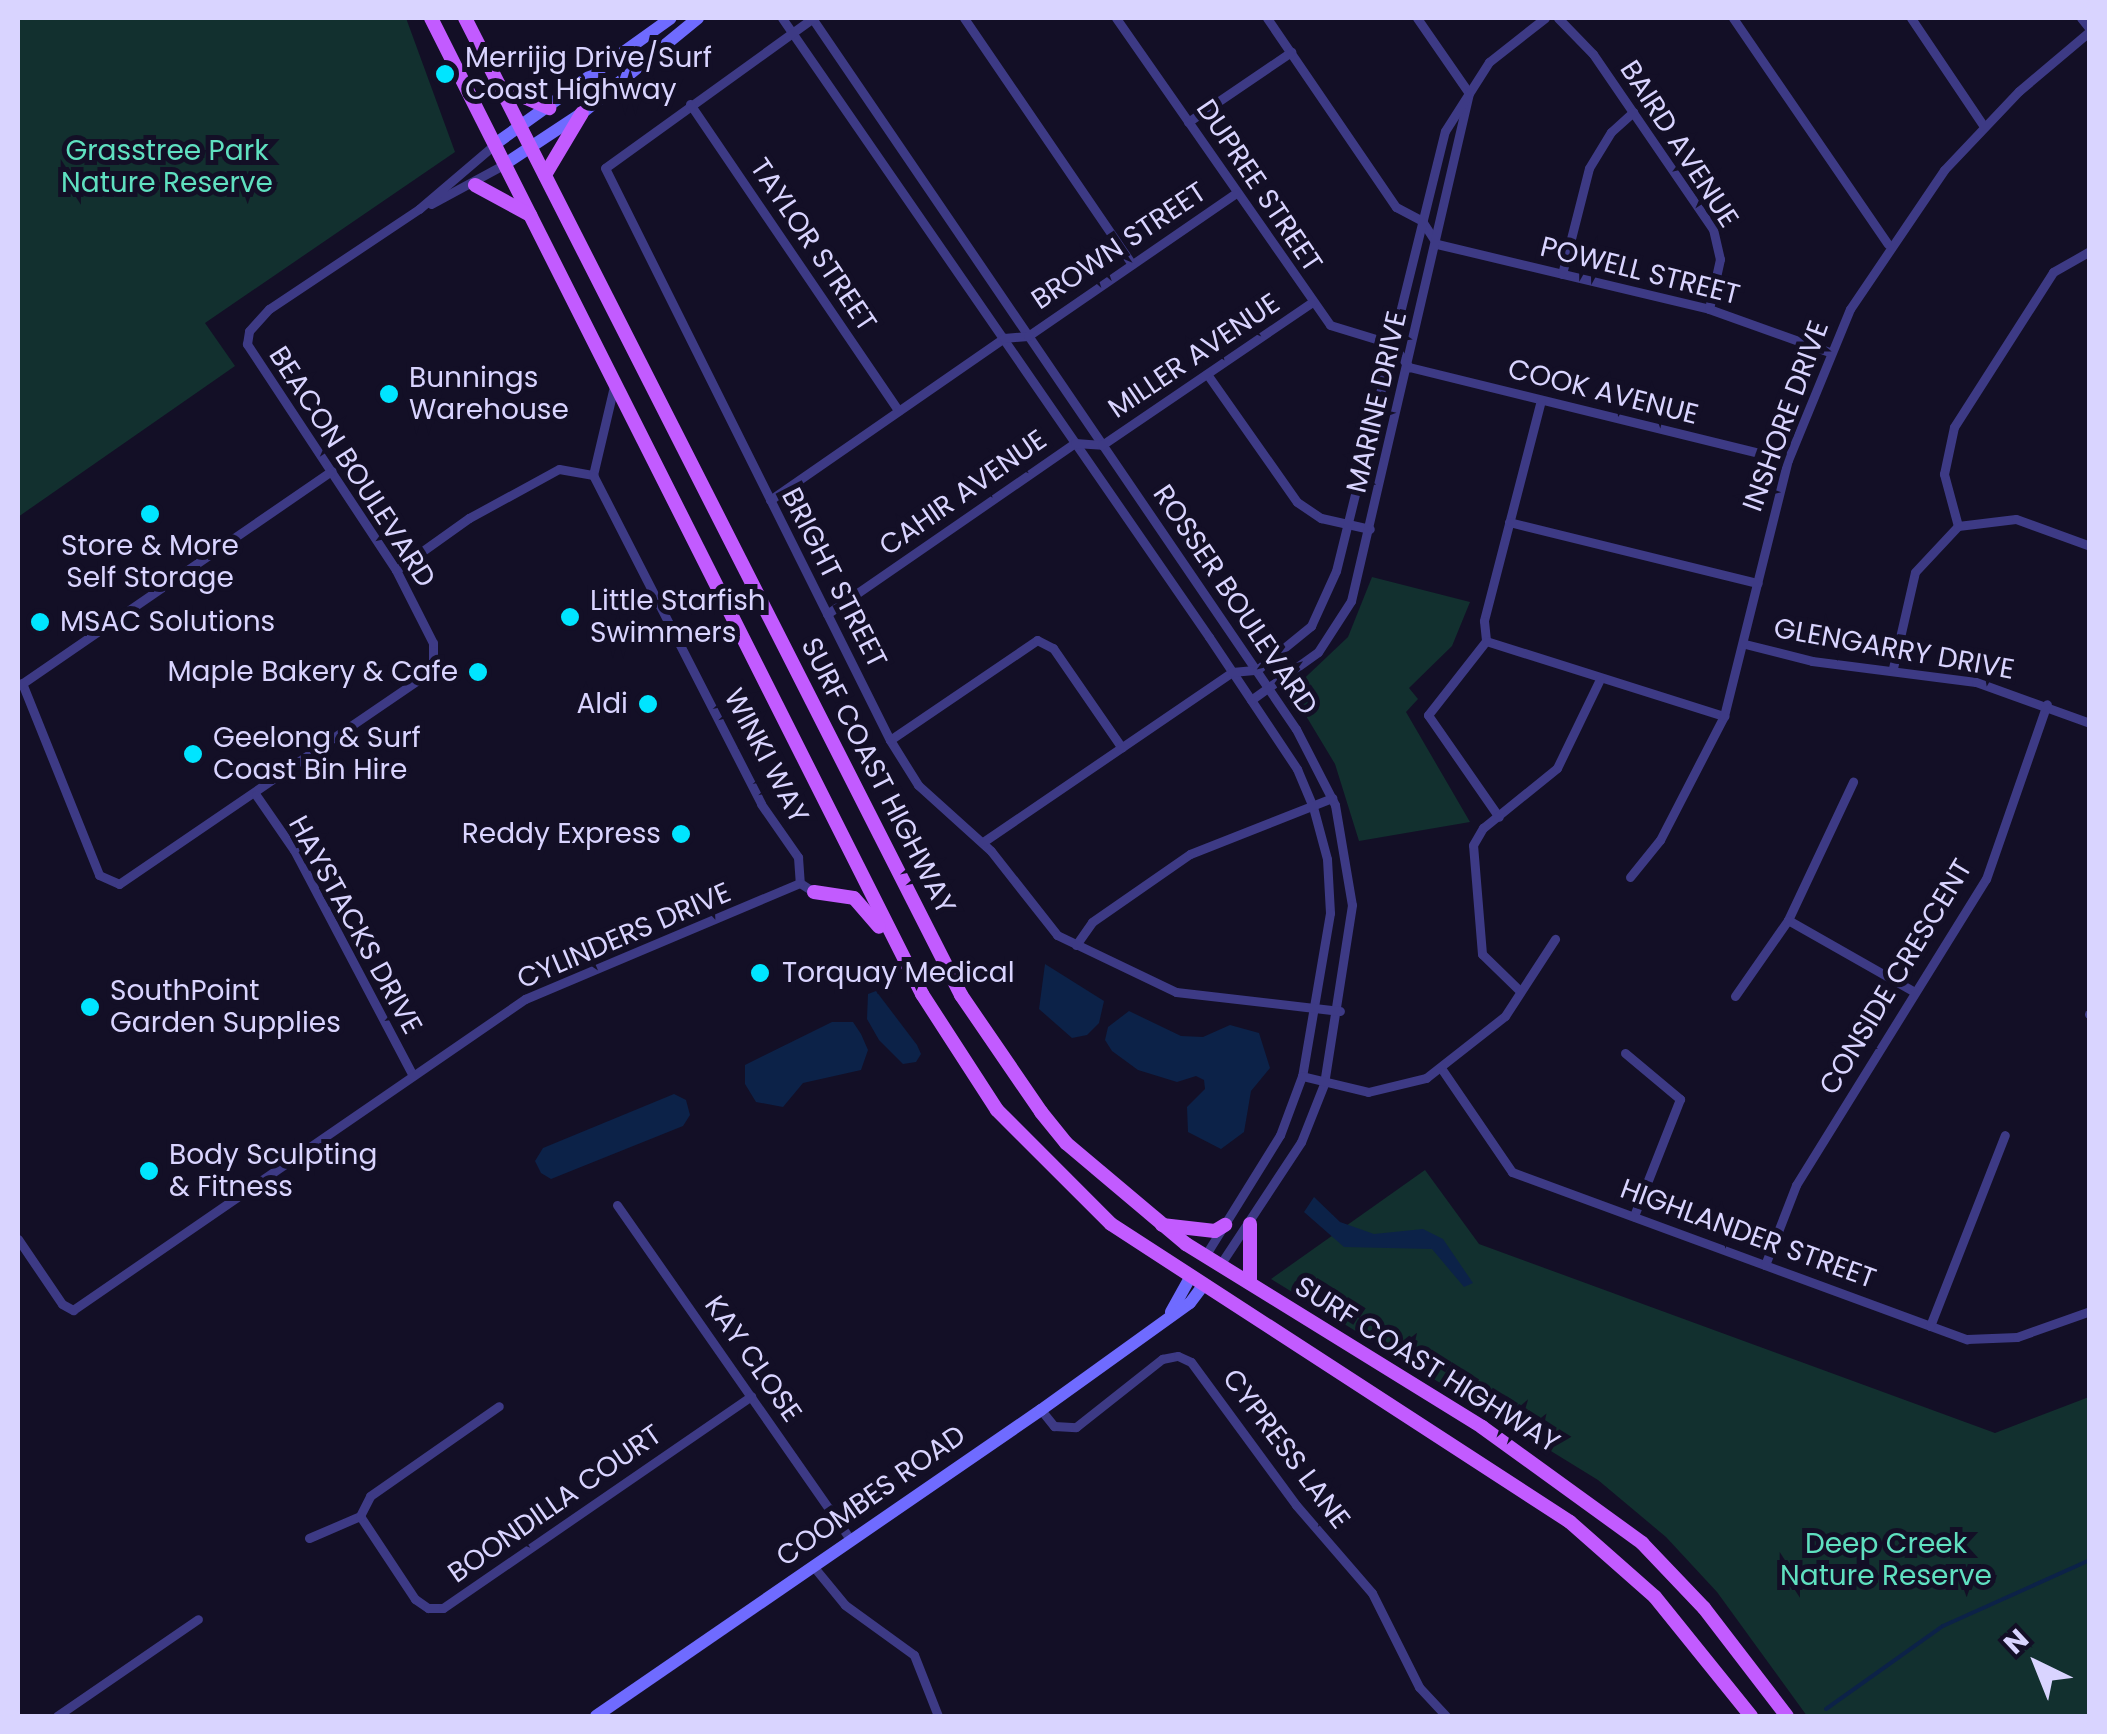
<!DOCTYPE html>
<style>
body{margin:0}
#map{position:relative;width:2107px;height:1734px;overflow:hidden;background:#130f26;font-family:Poppins,sans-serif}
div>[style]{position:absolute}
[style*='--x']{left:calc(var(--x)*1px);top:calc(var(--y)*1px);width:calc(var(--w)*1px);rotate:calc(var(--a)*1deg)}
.green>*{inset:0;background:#12302f}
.water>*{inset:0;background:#0c2248}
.stream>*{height:4px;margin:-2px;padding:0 2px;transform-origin:2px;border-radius:2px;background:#0c2248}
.street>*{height:9px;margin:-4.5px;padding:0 4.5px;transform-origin:4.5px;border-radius:4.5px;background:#3d3a85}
.secondary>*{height:12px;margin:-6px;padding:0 6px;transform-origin:6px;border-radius:6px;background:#6f6bff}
.primary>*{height:14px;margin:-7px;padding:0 7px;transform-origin:7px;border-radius:7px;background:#c25bff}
.dots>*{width:28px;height:28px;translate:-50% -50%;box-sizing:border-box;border:5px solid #130f26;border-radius:50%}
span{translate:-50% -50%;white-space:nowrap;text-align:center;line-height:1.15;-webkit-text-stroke:10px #130f26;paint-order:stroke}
.poi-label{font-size:28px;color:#d9d4ff}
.left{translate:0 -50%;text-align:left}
.right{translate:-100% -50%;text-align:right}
.street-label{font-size:28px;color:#d9d4ff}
.park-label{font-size:28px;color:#5fe0c0}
.frame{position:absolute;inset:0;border:20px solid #d9d4ff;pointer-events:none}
.north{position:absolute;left:1987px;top:1614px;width:100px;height:100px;-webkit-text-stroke:8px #130f26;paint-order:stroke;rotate:317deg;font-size:28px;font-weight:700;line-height:40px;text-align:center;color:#d9d4ff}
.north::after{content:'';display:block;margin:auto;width:35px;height:45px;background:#d9d4ff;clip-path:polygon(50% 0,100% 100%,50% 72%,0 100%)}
</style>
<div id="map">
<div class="green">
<div style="clip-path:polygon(18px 18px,406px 18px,455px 152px,205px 323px,235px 366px,18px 517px)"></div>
<div style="clip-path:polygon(1372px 577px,1470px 602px,1452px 646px,1409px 688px,1418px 699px,1406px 712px,1470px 822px,1359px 841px,1335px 764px,1291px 691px,1348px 637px)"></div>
<div style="clip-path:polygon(1425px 1170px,1479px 1244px,1995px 1433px,2089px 1397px,2087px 1716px,1807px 1716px,1717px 1592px,1666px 1537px,1598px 1480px,1271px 1279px)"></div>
</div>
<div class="water">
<div style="clip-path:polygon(1045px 964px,1104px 1001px,1099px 1023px,1087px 1035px,1072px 1038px,1039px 1009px)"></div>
<div style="clip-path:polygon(876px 991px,917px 1045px,921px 1054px,916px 1062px,903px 1064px,879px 1040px,867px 1019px,868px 994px)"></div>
<div style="clip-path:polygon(1129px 1011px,1181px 1036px,1203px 1037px,1230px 1025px,1259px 1033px,1270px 1068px,1251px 1091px,1244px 1132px,1221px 1149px,1188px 1132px,1187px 1107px,1205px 1089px,1204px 1080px,1196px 1076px,1177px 1082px,1138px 1070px,1112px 1051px,1105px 1040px,1108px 1027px)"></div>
<div style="clip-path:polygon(832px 1022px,853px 1022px,861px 1034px,868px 1050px,861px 1070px,803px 1083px,783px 1107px,756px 1102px,745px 1084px,745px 1065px)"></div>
<div style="clip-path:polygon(674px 1094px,686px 1100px,690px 1115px,683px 1126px,551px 1179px,541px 1173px,535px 1161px,543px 1148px)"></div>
<div style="clip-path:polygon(1314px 1197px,1340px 1222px,1374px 1234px,1423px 1229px,1443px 1239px,1473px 1283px,1464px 1287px,1432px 1249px,1344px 1247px,1304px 1212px)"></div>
</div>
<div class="stream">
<div style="--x:1826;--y:1709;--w:143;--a:-35.4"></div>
<div style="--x:1943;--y:1626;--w:161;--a:-24.2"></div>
</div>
<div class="street">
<div style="--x:782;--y:18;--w:752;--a:55.4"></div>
<div style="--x:1209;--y:637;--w:159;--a:56.3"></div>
<div style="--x:1297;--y:769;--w:41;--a:67.2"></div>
<div style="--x:1313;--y:807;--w:54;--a:74.9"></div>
<div style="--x:1327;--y:859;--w:54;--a:86.8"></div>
<div style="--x:1330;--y:913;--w:165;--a:99.7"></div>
<div style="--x:1302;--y:1076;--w:63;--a:110.4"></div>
<div style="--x:1280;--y:1135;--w:142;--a:121.8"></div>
<div style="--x:812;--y:18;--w:860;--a:55.76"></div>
<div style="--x:1296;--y:729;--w:85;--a:62.8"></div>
<div style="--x:1335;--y:805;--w:101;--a:80.4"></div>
<div style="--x:1352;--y:905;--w:181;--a:98.9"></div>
<div style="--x:1324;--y:1084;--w:62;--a:111.6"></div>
<div style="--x:1301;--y:1142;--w:147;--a:123.4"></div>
<div style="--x:813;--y:18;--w:256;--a:144.2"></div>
<div style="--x:605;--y:168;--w:639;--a:63.52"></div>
<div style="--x:890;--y:740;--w:53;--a:58.1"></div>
<div style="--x:918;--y:785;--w:98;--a:42.1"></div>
<div style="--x:991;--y:851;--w:107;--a:51.8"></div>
<div style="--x:1057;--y:935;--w:132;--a:25.6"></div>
<div style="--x:1176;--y:992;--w:165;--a:6.6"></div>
<div style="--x:964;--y:18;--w:298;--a:55.7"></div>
<div style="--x:1116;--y:18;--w:374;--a:55.1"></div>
<div style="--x:1330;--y:325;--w:65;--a:17"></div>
<div style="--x:1392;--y:344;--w:29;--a:54"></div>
<div style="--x:1409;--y:367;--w:390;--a:13.8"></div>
<div style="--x:1267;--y:18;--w:229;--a:55.7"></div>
<div style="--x:1396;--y:207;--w:30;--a:28"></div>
<div style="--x:1422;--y:221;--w:27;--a:57"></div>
<div style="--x:1437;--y:244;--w:280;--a:13.4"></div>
<div style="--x:1709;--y:309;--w:127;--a:19.7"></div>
<div style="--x:1417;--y:18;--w:91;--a:55.3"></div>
<div style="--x:1558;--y:18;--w:50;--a:45.8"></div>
<div style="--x:1593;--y:54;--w:212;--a:55.6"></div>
<div style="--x:1713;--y:229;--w:31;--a:77"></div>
<div style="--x:1720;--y:259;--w:51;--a:102.4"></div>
<div style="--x:1733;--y:18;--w:274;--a:55.6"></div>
<div style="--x:1911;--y:18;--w:129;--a:56.1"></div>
<div style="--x:2081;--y:18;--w:14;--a:51"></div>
<div style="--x:690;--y:104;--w:371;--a:55.8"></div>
<div style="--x:1188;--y:122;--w:125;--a:-34.2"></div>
<div style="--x:431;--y:204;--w:84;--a:-28.4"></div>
<div style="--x:1562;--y:274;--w:109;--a:-75.7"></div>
<div style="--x:1589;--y:168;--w:42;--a:-58.6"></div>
<div style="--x:1611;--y:132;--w:30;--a:-42"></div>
<div style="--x:1207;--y:374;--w:156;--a:54.9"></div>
<div style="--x:1297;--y:502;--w:29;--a:34"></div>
<div style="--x:1321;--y:518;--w:50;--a:12.7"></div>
<div style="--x:1541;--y:400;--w:228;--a:104.5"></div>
<div style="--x:1484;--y:621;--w:20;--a:84"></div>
<div style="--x:1486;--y:641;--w:250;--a:17.5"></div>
<div style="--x:593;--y:475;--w:91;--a:-76.7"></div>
<div style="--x:770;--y:500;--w:285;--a:-34.7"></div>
<div style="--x:1004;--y:338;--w:24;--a:-5"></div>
<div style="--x:1028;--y:336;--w:252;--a:-34.5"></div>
<div style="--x:1509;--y:522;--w:256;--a:13.8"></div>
<div style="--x:1958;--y:526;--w:54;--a:-105.1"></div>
<div style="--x:1944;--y:474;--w:48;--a:-78"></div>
<div style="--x:1954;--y:427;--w:184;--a:-57.4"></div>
<div style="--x:2053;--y:272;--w:43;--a:-29.6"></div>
<div style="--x:396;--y:570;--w:90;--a:-35.5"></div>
<div style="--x:469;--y:518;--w:102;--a:-28.6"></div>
<div style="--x:559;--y:469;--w:35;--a:10"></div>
<div style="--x:593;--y:475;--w:369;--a:62.9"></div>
<div style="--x:761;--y:804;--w:65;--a:55.1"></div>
<div style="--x:798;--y:857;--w:26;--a:86"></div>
<div style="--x:800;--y:883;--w:17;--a:33"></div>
<div style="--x:827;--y:614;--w:301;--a:-34.6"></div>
<div style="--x:1075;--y:443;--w:27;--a:4"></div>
<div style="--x:1102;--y:445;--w:253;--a:-34.2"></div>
<div style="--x:1486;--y:641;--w:94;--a:128.1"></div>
<div style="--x:1428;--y:715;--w:124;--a:55.2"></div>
<div style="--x:1745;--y:644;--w:69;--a:14.2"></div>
<div style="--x:1812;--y:661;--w:165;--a:7.3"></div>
<div style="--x:1976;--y:682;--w:121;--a:19.8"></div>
<div style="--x:1893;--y:668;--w:98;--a:-77.1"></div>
<div style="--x:1915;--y:572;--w:63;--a:-46.9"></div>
<div style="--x:1958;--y:526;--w:58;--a:-6.9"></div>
<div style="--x:2016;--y:519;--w:79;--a:20"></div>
<div style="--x:22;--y:683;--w:207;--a:68.1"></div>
<div style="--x:99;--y:875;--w:22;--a:24"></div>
<div style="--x:119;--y:884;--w:380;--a:-34.3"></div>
<div style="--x:433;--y:670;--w:27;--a:-90"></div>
<div style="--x:433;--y:643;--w:82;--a:-116.9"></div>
<div style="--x:396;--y:570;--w:271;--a:-123.4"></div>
<div style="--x:247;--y:344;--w:13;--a:-81"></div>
<div style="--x:249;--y:331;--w:30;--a:-48"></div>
<div style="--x:269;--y:309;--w:180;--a:-33.7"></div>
<div style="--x:419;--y:209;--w:100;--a:-40.5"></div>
<div style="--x:20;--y:685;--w:378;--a:-34.5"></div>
<div style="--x:1251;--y:700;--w:82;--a:-35.6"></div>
<div style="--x:1318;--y:652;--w:61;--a:-57.1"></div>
<div style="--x:1351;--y:601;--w:522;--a:-76.92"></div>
<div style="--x:890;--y:740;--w:178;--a:-34.2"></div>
<div style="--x:1037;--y:640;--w:18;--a:27"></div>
<div style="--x:1053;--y:648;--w:121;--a:55.4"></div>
<div style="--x:256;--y:795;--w:67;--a:55.4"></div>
<div style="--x:294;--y:850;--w:255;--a:62.2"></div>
<div style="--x:983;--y:842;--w:301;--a:-34.3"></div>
<div style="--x:1232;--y:672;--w:25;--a:-5"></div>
<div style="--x:1257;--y:670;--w:70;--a:-39.2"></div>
<div style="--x:1311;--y:626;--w:60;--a:-65.6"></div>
<div style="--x:1336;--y:571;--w:453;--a:-76.1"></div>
<div style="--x:1445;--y:131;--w:82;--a:-57.5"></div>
<div style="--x:1489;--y:62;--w:71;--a:-38.2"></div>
<div style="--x:1630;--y:877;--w:48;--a:-51"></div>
<div style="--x:1660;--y:840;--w:140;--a:-62.7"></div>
<div style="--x:1724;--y:716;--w:264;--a:-76"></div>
<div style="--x:1788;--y:460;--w:163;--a:-67.7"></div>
<div style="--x:1850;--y:309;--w:168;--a:-55.9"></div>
<div style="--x:1944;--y:170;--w:109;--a:-46.5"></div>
<div style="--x:2019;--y:91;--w:93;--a:-40.2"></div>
<div style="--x:1788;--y:920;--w:153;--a:-64.8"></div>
<div style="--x:1076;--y:945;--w:28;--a:-55"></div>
<div style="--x:1092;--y:922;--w:119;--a:-34.8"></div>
<div style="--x:1190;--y:854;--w:153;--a:-21.5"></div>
<div style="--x:1520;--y:991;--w:53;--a:-135.8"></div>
<div style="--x:1482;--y:954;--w:109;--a:-94.7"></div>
<div style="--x:1473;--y:845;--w:20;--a:-60"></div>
<div style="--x:1483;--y:828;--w:95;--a:-39"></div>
<div style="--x:1557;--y:768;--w:99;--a:-64.2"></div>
<div style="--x:1735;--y:996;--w:93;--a:-55.1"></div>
<div style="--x:1788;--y:920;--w:146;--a:29.6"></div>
<div style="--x:2089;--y:1014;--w:1;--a:0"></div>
<div style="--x:1625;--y:1053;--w:72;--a:39.9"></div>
<div style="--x:1680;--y:1099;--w:126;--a:111.5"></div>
<div style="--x:1441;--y:1068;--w:126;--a:55.7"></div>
<div style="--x:1512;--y:1172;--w:485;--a:20.2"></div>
<div style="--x:1967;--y:1339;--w:50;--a:-2.3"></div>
<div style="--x:2017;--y:1337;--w:77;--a:-19.6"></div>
<div style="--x:1302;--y:1076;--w:68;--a:13.6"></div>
<div style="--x:1368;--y:1092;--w:60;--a:-13.6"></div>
<div style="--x:1426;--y:1078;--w:100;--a:-38.1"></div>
<div style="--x:1505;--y:1016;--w:92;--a:-57"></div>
<div style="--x:617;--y:1205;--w:409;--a:55.1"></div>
<div style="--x:18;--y:1239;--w:78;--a:55.9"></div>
<div style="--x:62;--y:1304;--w:13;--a:29"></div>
<div style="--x:73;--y:1310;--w:549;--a:-34.53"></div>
<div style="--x:525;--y:999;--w:298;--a:-22.9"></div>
<div style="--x:1765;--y:1265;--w:86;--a:-68.8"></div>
<div style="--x:1796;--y:1185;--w:360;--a:-58.2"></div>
<div style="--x:1986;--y:879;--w:185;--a:-70.8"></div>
<div style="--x:1930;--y:1326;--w:205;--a:-68.6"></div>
<div style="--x:1041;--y:1410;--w:21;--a:51"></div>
<div style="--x:1054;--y:1426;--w:22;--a:3"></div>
<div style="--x:1076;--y:1427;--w:110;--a:-38.3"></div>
<div style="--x:1162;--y:1359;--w:16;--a:-11"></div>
<div style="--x:1178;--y:1356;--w:14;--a:25"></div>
<div style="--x:1191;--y:1362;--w:177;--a:53.7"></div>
<div style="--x:1296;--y:1505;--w:116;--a:49.2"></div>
<div style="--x:1372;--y:1593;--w:105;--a:63.4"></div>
<div style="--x:1419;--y:1687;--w:40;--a:47"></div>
<div style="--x:360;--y:1516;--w:100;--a:56.5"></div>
<div style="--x:415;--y:1599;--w:16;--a:35"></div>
<div style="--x:428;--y:1608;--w:15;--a:0"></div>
<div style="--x:443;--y:1608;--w:374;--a:-34.5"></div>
<div style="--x:309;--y:1538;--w:56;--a:-23.3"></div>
<div style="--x:360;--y:1516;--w:22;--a:-63"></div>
<div style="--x:370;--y:1496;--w:157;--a:-34.9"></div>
<div style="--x:813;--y:1566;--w:50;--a:50.6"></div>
<div style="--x:845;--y:1605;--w:85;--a:35.9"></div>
<div style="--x:914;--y:1655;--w:66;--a:68.5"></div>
<div style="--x:57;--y:1716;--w:171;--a:-34.5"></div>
</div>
<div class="secondary">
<div style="--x:495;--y:144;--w:216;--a:-35.6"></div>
<div style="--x:505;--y:164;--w:92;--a:-33.5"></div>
<div style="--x:582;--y:113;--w:150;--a:-39.3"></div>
<div style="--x:1171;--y:1312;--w:39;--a:-61"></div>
<div style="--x:596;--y:1716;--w:540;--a:-34.51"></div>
<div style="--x:1041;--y:1410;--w:183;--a:-35.7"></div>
<div style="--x:1190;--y:1303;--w:21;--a:-53"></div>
</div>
<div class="primary">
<div style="--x:431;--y:18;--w:1093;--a:63.29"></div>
<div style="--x:922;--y:994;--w:138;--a:57.1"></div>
<div style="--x:997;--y:1110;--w:161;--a:45"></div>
<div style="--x:1111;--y:1224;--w:547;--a:32.99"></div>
<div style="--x:1570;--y:1522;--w:113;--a:41.4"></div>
<div style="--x:1655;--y:1597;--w:153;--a:51.1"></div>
<div style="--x:465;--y:18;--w:1096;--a:63.08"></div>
<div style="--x:961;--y:995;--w:142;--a:55.6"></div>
<div style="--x:1041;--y:1112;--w:40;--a:51"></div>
<div style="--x:1066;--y:1143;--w:157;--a:40.1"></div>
<div style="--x:1186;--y:1244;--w:348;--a:31.7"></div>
<div style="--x:1482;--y:1427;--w:198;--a:35.9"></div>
<div style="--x:1642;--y:1543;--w:90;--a:46.4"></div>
<div style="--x:1704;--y:1608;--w:136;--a:52.5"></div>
<div style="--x:499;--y:86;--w:55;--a:23.7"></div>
<div style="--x:545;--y:175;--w:72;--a:-59.2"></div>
<div style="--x:475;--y:185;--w:63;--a:28.6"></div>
<div style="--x:814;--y:892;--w:40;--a:8.5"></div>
<div style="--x:854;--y:898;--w:38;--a:49"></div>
<div style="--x:1250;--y:1224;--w:59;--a:90"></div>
<div style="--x:1162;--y:1225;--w:53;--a:6.5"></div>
<div style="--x:1215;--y:1231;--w:12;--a:-31"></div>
</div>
<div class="dots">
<div style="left:445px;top:74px;background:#00e5ff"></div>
<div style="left:389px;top:394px;background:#00e5ff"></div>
<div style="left:150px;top:514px;background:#00e5ff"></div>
<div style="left:570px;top:617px;background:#00e5ff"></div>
<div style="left:40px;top:622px;background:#00e5ff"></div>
<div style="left:478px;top:672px;background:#00e5ff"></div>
<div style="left:648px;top:704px;background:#00e5ff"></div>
<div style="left:193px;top:754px;background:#00e5ff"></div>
<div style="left:681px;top:834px;background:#00e5ff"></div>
<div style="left:760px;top:973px;background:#00e5ff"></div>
<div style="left:90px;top:1007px;background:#00e5ff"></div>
<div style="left:149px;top:1171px;background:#00e5ff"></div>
</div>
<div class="poi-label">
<span class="left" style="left:465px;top:74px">Merrijig Drive/Surf<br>Coast Highway</span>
<span class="left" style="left:409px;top:394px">Bunnings<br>Warehouse</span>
<span style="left:150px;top:562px">Store &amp; More<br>Self Storage</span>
<span class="left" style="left:590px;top:617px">Little Starfish<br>Swimmers</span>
<span class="left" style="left:60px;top:622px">MSAC Solutions</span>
<span class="right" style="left:458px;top:672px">Maple Bakery &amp; Cafe</span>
<span class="right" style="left:628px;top:704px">Aldi</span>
<span class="left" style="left:213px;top:754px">Geelong &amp; Surf<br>Coast Bin Hire</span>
<span class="right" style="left:661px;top:834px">Reddy Express</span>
<span class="left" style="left:782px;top:973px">Torquay Medical</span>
<span class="left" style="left:110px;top:1007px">SouthPoint<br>Garden Supplies</span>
<span class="left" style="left:169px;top:1171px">Body Sculpting<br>&amp; Fitness</span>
</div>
<div class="street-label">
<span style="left:1679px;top:144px;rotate:57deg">BAIRD AVENUE</span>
<span style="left:1259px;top:186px;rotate:56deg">DUPREE STREET</span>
<span style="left:813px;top:245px;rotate:56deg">TAYLOR STREET</span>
<span style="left:1119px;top:246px;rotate:-34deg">BROWN STREET</span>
<span style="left:1640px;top:271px;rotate:14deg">POWELL STREET</span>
<span style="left:1194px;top:356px;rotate:-34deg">MILLER AVENUE</span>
<span style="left:1603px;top:392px;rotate:14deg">COOK AVENUE</span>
<span style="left:1377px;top:402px;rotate:-77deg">MARINE DRIVE</span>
<span style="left:1786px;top:416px;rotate:-70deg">INSHORE DRIVE</span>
<span style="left:352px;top:467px;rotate:57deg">BEACON BOULEVARD</span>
<span style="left:963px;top:493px;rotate:-35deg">CAHIR AVENUE</span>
<span style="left:834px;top:578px;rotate:63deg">BRIGHT STREET</span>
<span style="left:1235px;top:600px;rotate:56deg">ROSSER BOULEVARD</span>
<span style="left:1894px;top:649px;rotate:10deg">GLENGARRY DRIVE</span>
<span style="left:766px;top:756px;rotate:62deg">WINKI WAY</span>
<span style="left:878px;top:776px;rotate:63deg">SURF COAST HIGHWAY</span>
<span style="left:355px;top:925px;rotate:61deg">HAYSTACKS DRIVE</span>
<span style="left:624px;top:936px;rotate:-23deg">CYLINDERS DRIVE</span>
<span style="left:1896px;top:977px;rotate:-59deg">CONSIDE CRESCENT</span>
<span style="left:1748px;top:1234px;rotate:20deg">HIGHLANDER STREET</span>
<span style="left:753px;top:1359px;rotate:55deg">KAY CLOSE</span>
<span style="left:1427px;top:1365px;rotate:32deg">SURF COAST HIGHWAY</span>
<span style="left:1286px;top:1449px;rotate:53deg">CYPRESS LANE</span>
<span style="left:871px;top:1496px;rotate:-35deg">COOMBES ROAD</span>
<span style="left:555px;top:1504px;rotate:-35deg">BOONDILLA COURT</span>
</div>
<div class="park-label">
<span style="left:167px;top:167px">Grasstree Park<br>Nature Reserve</span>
<span style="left:1886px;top:1560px">Deep Creek<br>Nature Reserve</span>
</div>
<div class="frame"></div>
<div class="north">N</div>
</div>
